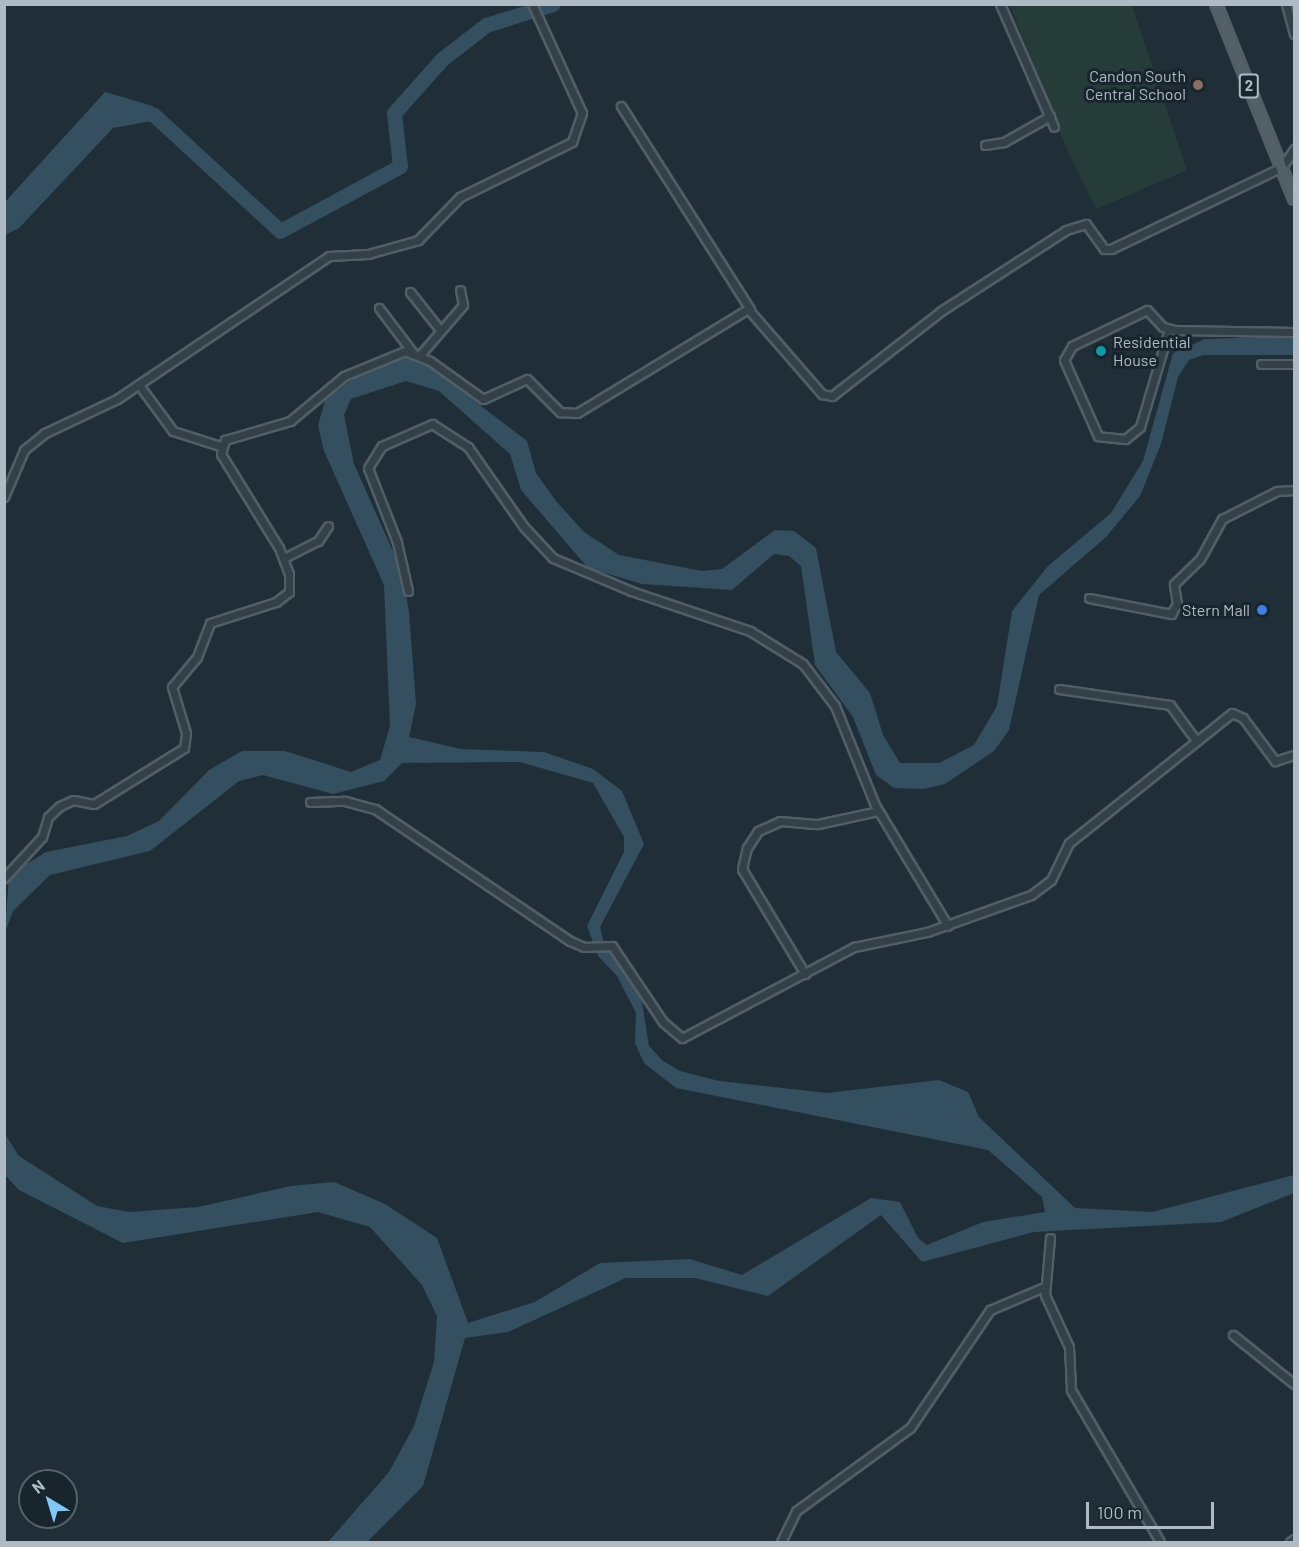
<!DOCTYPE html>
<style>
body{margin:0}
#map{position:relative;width:1299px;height:1547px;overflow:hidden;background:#202f37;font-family:Barlow,sans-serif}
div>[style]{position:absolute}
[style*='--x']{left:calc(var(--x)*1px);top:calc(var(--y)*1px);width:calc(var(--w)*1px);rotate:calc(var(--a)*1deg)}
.green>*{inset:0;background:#253c38}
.water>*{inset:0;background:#344f5f}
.river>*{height:15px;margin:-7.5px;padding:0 7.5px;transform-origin:7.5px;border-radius:7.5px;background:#344f5f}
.roads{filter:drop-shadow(2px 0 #515e66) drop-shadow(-2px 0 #515e66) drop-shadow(0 2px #515e66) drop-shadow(0 -2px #515e66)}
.minor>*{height:7px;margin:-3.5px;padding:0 3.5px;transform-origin:3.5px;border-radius:3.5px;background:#344048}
.primary>*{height:10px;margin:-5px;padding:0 5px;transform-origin:5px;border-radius:5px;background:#526068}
.dots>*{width:16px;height:16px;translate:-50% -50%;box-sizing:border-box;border:3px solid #19252c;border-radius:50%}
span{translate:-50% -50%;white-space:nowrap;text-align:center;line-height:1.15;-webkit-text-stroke:6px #19252c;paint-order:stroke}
.shield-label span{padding:2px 4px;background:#19252c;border:2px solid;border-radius:4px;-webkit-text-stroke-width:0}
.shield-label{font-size:15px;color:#aebbc5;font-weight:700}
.poi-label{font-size:16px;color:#aebbc5}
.right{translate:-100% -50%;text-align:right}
.left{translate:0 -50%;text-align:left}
.frame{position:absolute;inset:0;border:6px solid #aebbc5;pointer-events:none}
.north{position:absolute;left:18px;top:1469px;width:60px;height:60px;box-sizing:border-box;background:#19252c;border:2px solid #556169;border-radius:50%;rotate:322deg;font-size:16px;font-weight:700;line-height:24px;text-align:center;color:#aebbc5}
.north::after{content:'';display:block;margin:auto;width:21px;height:27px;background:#81c7f7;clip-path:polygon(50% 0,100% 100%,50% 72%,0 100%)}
.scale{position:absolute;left:1086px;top:1502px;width:128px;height:27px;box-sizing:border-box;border:3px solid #aebbc5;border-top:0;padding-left:8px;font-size:18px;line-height:21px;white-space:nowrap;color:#aebbc5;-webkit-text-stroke:4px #19252c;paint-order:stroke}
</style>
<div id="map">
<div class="green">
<div style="clip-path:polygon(1010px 5px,1132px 5px,1187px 170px,1096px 209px,1065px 145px)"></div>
</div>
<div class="water">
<div style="clip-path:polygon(105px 92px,153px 106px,151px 121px,113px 128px,19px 228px,5px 235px,5px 202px)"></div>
<div style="clip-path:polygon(1294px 336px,1294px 355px,1203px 355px,1189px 360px,1178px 377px,1161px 444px,1140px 496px,1106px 537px,1039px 595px,1009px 730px,994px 751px,945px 784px,924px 789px,894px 788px,876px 775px,853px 717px,815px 665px,801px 566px,789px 556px,774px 554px,732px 590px,642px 584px,588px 568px,521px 490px,510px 454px,439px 391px,406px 381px,351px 399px,344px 415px,354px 464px,401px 569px,409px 612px,416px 704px,409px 737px,461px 749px,544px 752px,593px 769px,622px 791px,644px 844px,600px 927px,605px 947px,619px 959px,642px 1002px,649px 1046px,663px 1061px,680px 1071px,719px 1081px,827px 1093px,939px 1080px,968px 1092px,979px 1117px,1075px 1208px,1152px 1212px,1294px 1175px,1294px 1193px,1221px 1222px,1034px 1232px,922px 1262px,881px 1215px,768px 1296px,695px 1278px,626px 1278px,508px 1332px,465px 1338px,423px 1486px,367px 1542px,328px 1542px,389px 1472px,414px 1426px,434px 1362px,437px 1316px,422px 1285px,370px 1227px,318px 1212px,123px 1243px,19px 1190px,5px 1175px,5px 1134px,19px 1156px,97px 1206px,129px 1212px,198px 1207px,291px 1186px,334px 1182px,385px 1204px,437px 1238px,468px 1323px,535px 1302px,600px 1263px,690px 1259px,742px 1275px,871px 1198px,900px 1202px,918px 1238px,927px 1245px,983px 1222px,1045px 1212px,1042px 1197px,988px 1150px,676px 1088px,644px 1063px,635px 1043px,636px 1013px,617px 976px,598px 956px,587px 926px,624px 852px,624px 837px,593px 783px,520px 762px,402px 763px,384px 781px,333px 794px,263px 775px,239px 781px,150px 851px,50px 875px,13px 911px,5px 932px,9px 875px,46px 852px,127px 836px,159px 821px,209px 770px,242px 751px,285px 751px,351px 772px,380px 760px,390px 726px,384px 585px,324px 451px,318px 425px,325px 401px,365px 369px,397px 357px,419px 359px,527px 441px,536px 473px,556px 501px,584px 532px,619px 555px,702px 571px,722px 569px,775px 530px,794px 531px,816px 548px,836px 652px,870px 693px,883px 735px,900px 763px,939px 763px,974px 745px,997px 706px,1012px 611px,1048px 566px,1111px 513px,1143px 461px,1173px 353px,1205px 339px)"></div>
</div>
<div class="river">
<div style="--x:135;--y:109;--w:20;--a:18"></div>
<div style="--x:154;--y:115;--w:171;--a:42.6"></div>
<div style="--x:280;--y:231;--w:136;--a:-28.4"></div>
<div style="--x:400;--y:166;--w:53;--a:-96.5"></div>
<div style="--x:394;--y:113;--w:72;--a:-48.4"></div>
<div style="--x:442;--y:59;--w:56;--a:-37.7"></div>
<div style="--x:486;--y:25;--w:70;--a:-17.4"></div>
</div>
<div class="roads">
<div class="minor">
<div style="--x:1000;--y:4;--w:134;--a:66.3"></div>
<div style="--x:1286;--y:4;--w:31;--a:75"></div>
<div style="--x:621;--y:106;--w:241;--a:57.6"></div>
<div style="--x:985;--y:145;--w:19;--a:-9"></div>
<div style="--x:1004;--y:142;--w:53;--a:-29.5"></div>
<div style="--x:410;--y:292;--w:48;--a:51.7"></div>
<div style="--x:379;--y:308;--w:56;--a:52.9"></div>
<div style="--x:1169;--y:329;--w:102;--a:106.5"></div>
<div style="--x:1140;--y:427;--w:19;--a:141"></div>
<div style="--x:1125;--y:439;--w:27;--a:-174"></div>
<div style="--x:1098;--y:436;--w:83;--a:-114.1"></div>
<div style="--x:1064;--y:360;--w:16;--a:-60"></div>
<div style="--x:1072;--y:346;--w:83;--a:-25.6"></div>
<div style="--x:1147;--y:310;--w:23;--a:47"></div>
<div style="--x:1163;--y:327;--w:12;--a:14"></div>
<div style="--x:1175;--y:330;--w:119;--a:1"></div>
<div style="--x:420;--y:355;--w:66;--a:-49.3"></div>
<div style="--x:463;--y:305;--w:15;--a:-101"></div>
<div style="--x:1261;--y:364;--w:33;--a:0"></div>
<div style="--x:139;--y:385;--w:57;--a:53.5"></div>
<div style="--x:173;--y:431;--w:49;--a:17.7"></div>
<div style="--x:4;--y:497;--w:51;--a:-66.9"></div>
<div style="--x:24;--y:450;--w:27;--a:-39"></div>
<div style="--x:45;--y:433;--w:80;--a:-25.3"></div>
<div style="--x:117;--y:399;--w:256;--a:-34"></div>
<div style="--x:329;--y:256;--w:39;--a:-3"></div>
<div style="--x:368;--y:254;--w:52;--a:-15.6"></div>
<div style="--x:418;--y:240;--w:60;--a:-45.7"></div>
<div style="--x:460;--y:197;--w:125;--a:-26.2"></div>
<div style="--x:572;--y:142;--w:31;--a:-71"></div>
<div style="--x:582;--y:113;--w:120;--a:-114.6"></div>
<div style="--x:284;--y:558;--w:38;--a:-27"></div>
<div style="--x:318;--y:541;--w:18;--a:-56"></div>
<div style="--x:408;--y:591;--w:50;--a:-102.7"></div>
<div style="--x:397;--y:542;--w:79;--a:-111.4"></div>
<div style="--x:368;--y:468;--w:26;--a:-58"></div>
<div style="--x:382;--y:446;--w:55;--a:-23.7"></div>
<div style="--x:432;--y:424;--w:43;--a:32.6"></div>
<div style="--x:468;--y:447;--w:98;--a:55"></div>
<div style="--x:524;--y:527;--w:42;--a:46.9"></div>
<div style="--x:553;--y:558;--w:85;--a:22.9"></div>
<div style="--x:631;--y:591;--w:126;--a:18.6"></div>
<div style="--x:750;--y:631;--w:62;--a:31.9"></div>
<div style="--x:803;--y:664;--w:53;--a:52.7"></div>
<div style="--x:835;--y:706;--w:107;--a:68"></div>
<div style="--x:875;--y:805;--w:141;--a:58.9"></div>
<div style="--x:1089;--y:598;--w:84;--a:11"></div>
<div style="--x:1171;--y:614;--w:12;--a:-59"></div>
<div style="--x:1177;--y:604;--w:20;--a:-99"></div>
<div style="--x:1174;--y:584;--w:36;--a:-44"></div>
<div style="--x:1200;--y:559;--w:46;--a:-61.2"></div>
<div style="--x:1222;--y:519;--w:62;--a:-27"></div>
<div style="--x:1277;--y:491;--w:17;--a:-3"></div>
<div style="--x:1059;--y:689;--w:112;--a:8.2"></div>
<div style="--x:1170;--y:705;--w:42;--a:53.7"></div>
<div style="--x:310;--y:802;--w:35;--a:-2"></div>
<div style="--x:345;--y:801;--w:31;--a:15"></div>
<div style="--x:375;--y:809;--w:235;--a:34.1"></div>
<div style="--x:570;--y:941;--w:15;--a:23"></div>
<div style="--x:584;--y:947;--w:28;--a:-2"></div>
<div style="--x:612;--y:946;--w:92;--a:56.1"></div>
<div style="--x:663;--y:1022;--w:25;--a:40"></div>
<div style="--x:682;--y:1038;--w:195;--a:-27.9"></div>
<div style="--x:854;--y:947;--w:75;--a:-11.6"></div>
<div style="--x:927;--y:932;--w:110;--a:-19.6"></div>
<div style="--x:1031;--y:895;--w:25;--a:-37"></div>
<div style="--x:1051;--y:880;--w:41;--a:-64.1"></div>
<div style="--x:1069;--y:843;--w:208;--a:-38.6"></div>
<div style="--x:1232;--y:713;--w:12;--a:24"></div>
<div style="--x:1243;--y:718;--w:54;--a:53.3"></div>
<div style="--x:1275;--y:761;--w:20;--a:-18"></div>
<div style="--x:4;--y:878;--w:56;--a:-47.2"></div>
<div style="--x:42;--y:837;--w:21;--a:-73"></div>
<div style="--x:48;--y:817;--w:16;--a:-43"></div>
<div style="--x:60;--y:806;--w:14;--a:-25"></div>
<div style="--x:73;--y:800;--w:21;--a:11"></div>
<div style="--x:94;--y:804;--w:106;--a:-31.9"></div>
<div style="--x:184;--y:748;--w:15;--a:-82"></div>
<div style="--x:186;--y:733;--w:48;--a:-106.9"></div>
<div style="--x:172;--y:687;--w:39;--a:-50"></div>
<div style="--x:197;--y:657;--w:36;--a:-69"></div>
<div style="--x:210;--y:623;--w:69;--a:-17.7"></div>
<div style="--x:276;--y:602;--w:16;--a:-38"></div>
<div style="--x:289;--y:592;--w:18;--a:-90"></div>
<div style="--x:289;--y:574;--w:28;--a:-111"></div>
<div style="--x:279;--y:548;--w:110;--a:-121.7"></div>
<div style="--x:221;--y:454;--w:15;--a:-74"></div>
<div style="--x:225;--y:440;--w:68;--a:-16.3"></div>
<div style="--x:290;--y:421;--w:70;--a:-39.8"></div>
<div style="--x:344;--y:376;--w:66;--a:-22.3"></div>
<div style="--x:405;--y:351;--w:27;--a:22"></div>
<div style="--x:430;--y:361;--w:65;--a:35.6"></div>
<div style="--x:483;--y:399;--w:48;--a:-24.4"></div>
<div style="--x:527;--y:379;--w:47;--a:45"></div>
<div style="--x:560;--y:412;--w:17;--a:3"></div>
<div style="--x:577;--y:413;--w:200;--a:-31.3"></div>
<div style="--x:748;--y:309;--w:113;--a:49"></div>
<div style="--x:822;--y:394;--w:10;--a:11"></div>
<div style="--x:832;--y:396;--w:138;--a:-37.9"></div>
<div style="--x:941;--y:311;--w:149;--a:-32.9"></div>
<div style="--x:1066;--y:230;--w:21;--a:-17"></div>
<div style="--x:1086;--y:224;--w:31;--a:54"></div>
<div style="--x:1104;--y:249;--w:7;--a:0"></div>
<div style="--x:1111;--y:249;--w:190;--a:-25.6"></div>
<div style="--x:1282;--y:167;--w:22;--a:-56"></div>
<div style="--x:805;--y:974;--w:122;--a:-121"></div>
<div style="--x:742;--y:869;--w:22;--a:-77"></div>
<div style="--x:747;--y:848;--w:20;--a:-57"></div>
<div style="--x:758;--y:831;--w:24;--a:-24"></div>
<div style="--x:780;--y:821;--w:38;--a:5"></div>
<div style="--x:818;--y:824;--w:61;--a:-12.2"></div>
<div style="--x:1050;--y:1238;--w:57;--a:95"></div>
<div style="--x:1045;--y:1295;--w:57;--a:65.2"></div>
<div style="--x:1069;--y:1347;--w:43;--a:87.3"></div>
<div style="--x:1071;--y:1390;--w:176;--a:59.6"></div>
<div style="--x:1233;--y:1335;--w:78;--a:38.8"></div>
<div style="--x:781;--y:1542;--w:34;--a:-64"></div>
<div style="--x:796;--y:1511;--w:141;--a:-36.1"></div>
<div style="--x:910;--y:1428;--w:143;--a:-55.9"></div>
<div style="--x:990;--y:1310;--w:59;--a:-23.1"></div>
<div style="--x:1290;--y:1542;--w:5;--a:-37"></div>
</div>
<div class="primary">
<div style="--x:1216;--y:4;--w:210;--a:68.2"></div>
</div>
</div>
<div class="dots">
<div style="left:1198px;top:85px;background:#8d6e63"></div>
<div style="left:1101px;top:351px;background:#0f9aa8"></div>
<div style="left:1262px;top:610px;background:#3f7fe0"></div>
</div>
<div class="shield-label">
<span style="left:1249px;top:86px">2</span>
</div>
<div class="poi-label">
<span class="right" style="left:1186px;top:85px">Candon South<br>Central School</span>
<span class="left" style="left:1113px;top:351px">Residential<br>House</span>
<span class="right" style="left:1250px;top:610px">Stern Mall</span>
</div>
<div class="frame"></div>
<div class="north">N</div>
<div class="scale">100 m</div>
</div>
